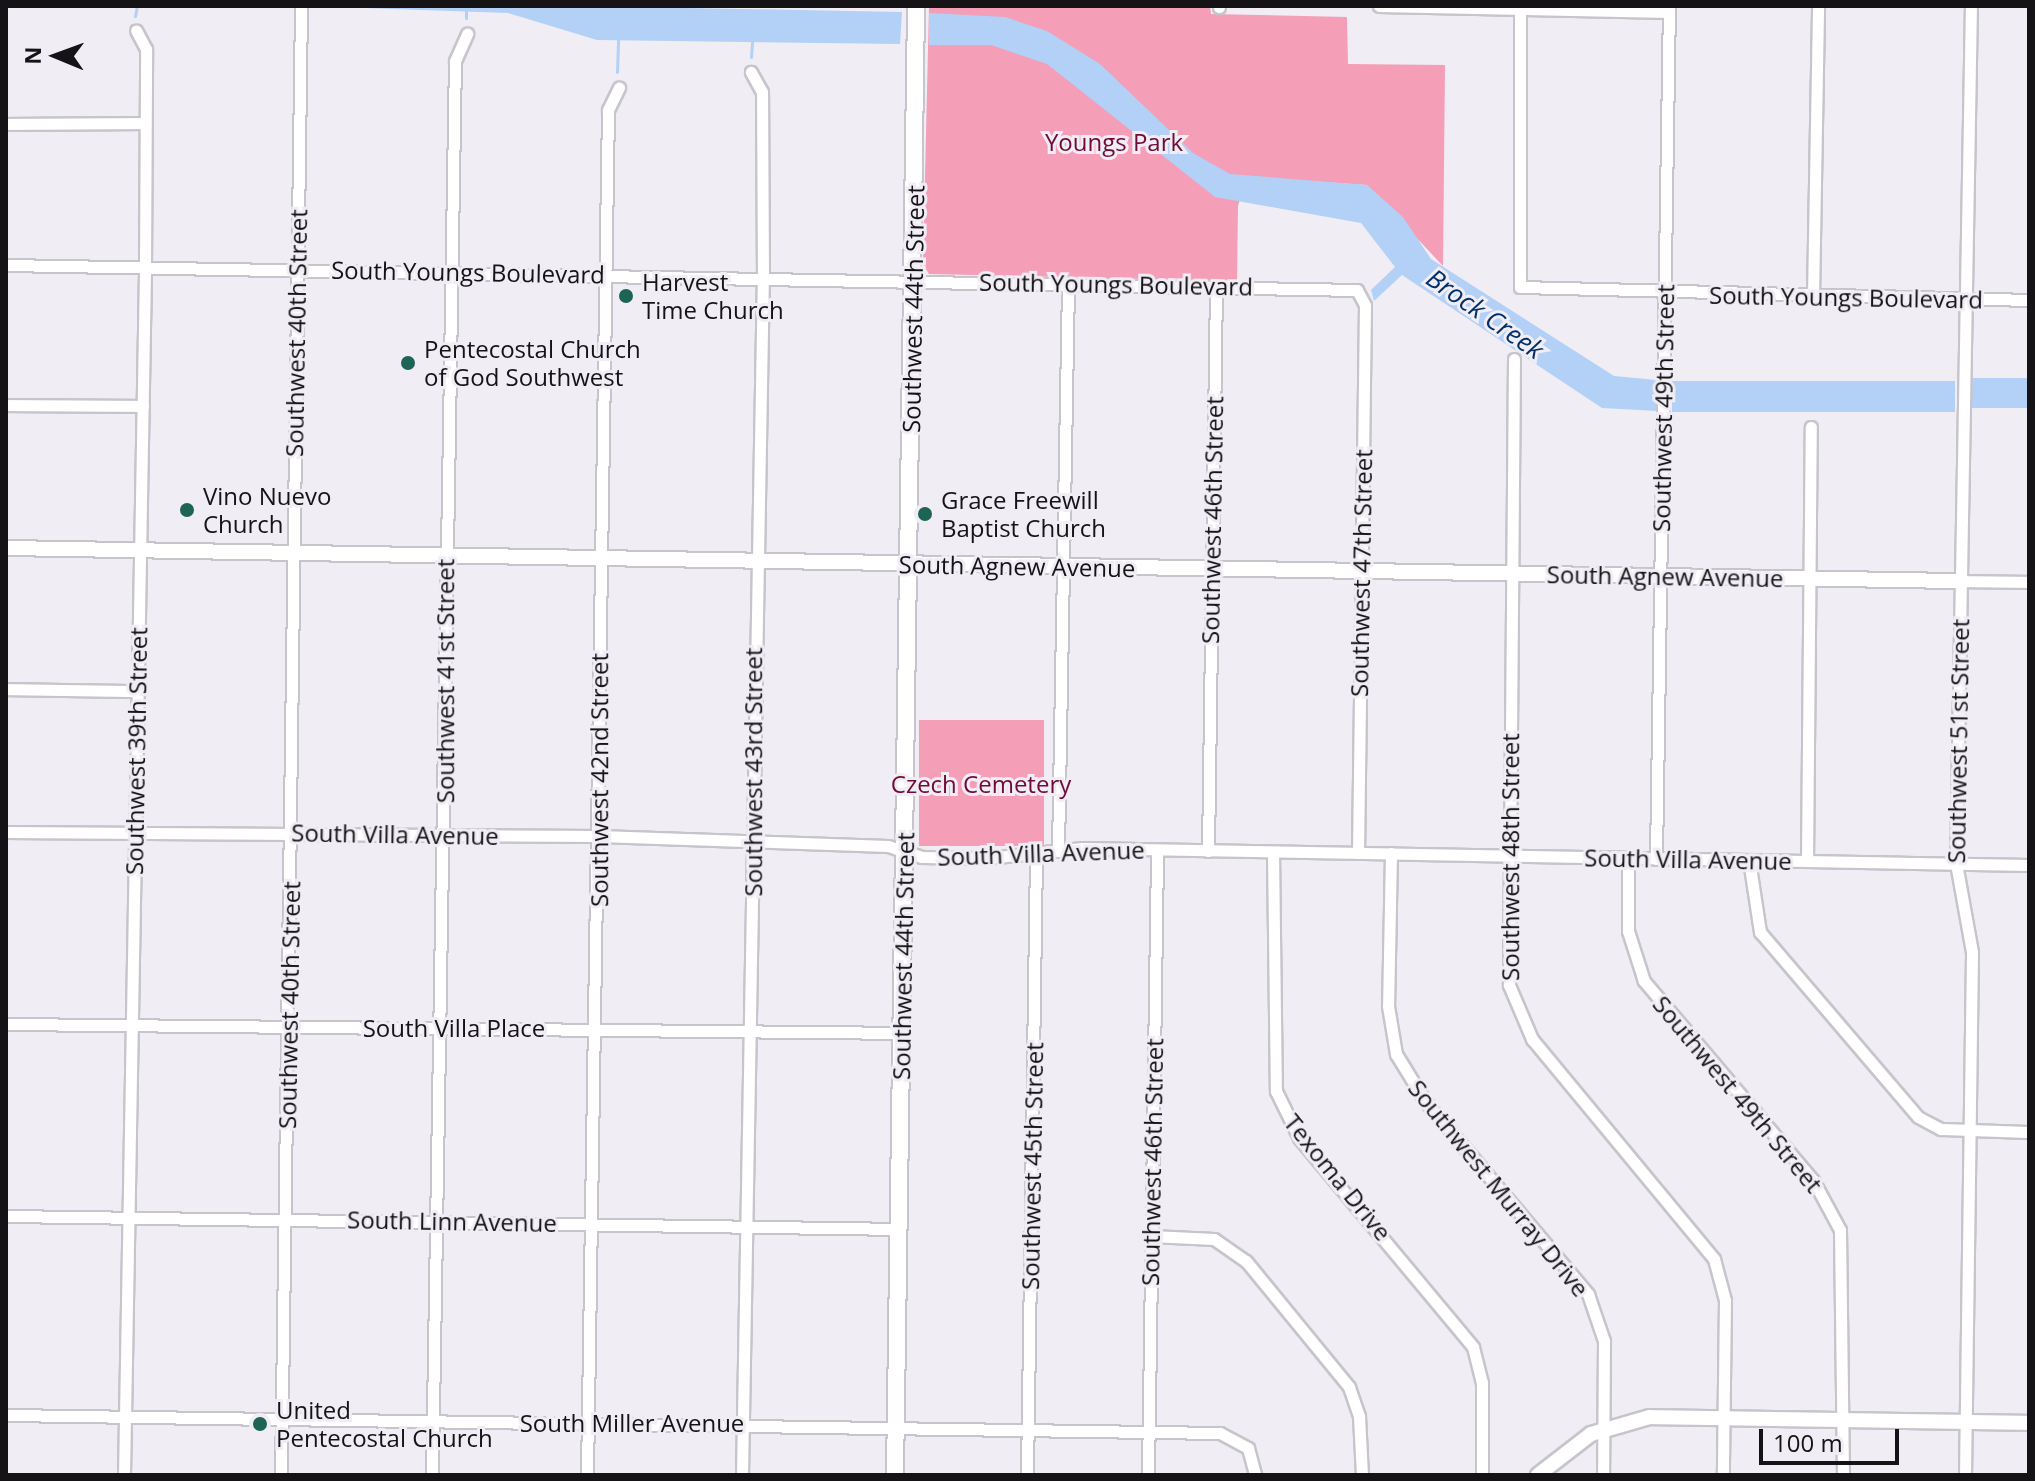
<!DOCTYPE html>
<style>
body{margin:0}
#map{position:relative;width:2035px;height:1481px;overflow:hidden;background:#f0edf4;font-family:"Open Sans",sans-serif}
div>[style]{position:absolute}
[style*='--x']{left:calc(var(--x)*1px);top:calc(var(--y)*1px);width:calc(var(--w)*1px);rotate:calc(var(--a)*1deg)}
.green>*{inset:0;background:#f49eb7;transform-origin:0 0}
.water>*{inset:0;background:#b3d0f7;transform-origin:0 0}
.stream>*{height:3px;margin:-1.5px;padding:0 1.5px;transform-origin:1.5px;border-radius:1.5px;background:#b3d0f7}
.roads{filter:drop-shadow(2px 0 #c7c4cb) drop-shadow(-2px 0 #c7c4cb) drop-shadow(0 2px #c7c4cb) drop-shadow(0 -2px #c7c4cb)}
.minor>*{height:11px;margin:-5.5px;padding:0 5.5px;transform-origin:5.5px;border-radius:5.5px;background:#fff}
.tertiary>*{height:14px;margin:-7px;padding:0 7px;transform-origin:7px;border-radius:7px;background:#fff}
.secondary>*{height:16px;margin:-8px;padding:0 8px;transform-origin:8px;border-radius:8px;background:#fff}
.dots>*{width:22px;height:22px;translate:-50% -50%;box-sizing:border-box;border:4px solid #f0edf4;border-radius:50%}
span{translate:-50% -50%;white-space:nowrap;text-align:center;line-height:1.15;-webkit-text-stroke:6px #f0edf4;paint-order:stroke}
.park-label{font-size:24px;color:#710a38}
.street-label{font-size:24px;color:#151316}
.poi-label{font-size:24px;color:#151316}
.left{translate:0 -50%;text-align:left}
.water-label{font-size:26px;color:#003068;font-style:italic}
.frame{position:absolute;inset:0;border:8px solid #151316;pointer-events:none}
.north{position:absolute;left:16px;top:16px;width:80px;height:80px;-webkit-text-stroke:6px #f0edf4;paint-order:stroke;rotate:271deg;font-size:22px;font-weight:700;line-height:32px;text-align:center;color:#151316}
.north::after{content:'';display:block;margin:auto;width:28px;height:36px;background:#151316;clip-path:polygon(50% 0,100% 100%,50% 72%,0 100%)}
.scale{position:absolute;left:1759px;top:1429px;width:140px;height:36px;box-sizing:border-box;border:4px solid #151316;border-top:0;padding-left:10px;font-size:24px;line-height:28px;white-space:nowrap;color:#151316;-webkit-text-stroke:6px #f0edf4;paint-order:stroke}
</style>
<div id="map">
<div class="green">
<div style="clip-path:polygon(929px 6px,1210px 6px,1211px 14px,1347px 17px,1348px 64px,1445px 65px,1443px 266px,1367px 185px,1247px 177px,1238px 206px,1237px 281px,929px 274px,923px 264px)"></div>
<div style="left:919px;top:720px;width:125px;height:126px"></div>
</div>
<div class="water">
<div style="clip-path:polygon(306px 6px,583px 6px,902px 12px,900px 44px,597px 40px,508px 13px)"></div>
<div style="clip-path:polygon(929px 13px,1005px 17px,1047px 31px,1100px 64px,1193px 153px,1230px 174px,1367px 185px,1403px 217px,1431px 259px,1614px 376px,1656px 380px,1657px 411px,1602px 408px,1402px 275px,1374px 301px,1371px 290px,1395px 267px,1361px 223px,1215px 197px,1047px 64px,991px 45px,929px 45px)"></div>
<div style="left:2029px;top:378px;width:30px;height:58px;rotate:90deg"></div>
<div style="left:1672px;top:381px;width:283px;height:31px"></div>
</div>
<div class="stream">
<div style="--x:466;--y:6;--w:12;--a:90"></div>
<div style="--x:135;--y:16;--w:10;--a:-79"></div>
<div style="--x:751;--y:57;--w:16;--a:-86"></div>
<div style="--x:617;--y:72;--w:32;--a:-88"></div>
</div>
<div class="roads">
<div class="minor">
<div style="--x:1379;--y:6;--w:290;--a:1.2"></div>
<div style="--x:1520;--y:6;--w:281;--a:90"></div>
<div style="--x:1520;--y:287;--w:509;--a:1.46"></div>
<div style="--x:1219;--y:7;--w:1;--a:-90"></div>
<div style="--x:6;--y:124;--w:139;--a:-0.4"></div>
<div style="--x:6;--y:265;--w:1351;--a:1.06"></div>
<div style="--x:1357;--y:290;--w:17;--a:62"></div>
<div style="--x:1365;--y:305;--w:548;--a:90.73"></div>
<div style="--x:1813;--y:297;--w:291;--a:-89"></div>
<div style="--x:1514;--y:359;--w:626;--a:90.46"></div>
<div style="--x:1509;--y:985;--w:59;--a:66.9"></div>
<div style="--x:1532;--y:1039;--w:286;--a:50.4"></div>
<div style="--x:1714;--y:1259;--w:42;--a:75"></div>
<div style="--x:1725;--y:1300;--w:175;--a:90.7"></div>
<div style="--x:6;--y:405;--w:137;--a:0.4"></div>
<div style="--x:1959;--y:581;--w:70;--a:0.8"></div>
<div style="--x:6;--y:689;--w:132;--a:0.9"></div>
<div style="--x:6;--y:832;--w:593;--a:0.39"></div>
<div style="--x:599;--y:836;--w:289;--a:2"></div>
<div style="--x:888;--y:846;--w:35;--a:18"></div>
<div style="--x:921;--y:857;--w:67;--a:0.9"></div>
<div style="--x:988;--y:858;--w:95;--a:-6.1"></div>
<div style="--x:1082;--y:848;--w:947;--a:1.03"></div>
<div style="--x:1058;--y:851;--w:568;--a:-88.99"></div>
<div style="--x:1208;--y:851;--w:565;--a:-89.19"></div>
<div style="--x:1273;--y:852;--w:239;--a:89.3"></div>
<div style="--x:1276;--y:1091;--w:52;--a:63.9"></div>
<div style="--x:1299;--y:1138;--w:272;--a:50.2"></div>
<div style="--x:1473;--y:1347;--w:36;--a:76"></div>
<div style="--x:1482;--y:1382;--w:93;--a:90"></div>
<div style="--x:1391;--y:853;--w:153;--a:91.1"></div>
<div style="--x:1388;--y:1006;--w:49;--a:80.5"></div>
<div style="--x:1396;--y:1054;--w:55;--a:58.3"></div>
<div style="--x:1425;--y:1101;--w:253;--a:49.8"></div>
<div style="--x:1588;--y:1294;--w:50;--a:71.2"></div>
<div style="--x:1604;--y:1341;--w:134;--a:90.4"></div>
<div style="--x:1628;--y:858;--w:73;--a:90"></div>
<div style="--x:1628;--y:931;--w:52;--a:72.3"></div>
<div style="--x:1644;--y:981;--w:261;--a:49.7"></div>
<div style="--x:1813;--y:1180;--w:57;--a:61.6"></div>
<div style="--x:1840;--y:1230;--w:245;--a:89.3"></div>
<div style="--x:1656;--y:859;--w:853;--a:-89.13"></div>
<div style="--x:1749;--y:860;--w:73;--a:81.3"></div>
<div style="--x:1760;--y:932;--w:243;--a:49.5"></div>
<div style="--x:1918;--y:1117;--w:26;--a:28"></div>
<div style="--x:1941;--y:1129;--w:88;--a:2"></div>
<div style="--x:1807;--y:861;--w:434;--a:-89.5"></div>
<div style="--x:6;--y:1024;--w:897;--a:0.57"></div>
<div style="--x:6;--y:1216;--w:892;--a:0.83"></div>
<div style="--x:1151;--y:1236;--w:63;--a:2.7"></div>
<div style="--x:1214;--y:1239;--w:39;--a:35"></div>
<div style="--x:1246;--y:1261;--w:163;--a:50.7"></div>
<div style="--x:1349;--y:1387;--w:31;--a:71"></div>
<div style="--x:1359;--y:1416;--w:59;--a:87.1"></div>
<div style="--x:6;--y:1415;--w:1214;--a:0.85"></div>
<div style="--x:1220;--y:1433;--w:32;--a:28"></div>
<div style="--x:1248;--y:1448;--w:28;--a:75"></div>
<div style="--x:124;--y:1475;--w:1207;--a:-89"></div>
<div style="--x:145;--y:268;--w:219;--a:-89.7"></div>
<div style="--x:146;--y:49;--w:21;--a:-118"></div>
<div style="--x:281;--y:1475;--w:1469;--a:-89.22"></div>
<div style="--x:432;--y:1475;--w:1414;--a:-89.07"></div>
<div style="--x:455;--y:61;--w:30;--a:-66"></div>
<div style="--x:587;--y:1475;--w:1365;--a:-89.12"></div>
<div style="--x:608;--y:110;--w:25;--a:-64"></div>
<div style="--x:742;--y:1475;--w:1199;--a:-89"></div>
<div style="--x:763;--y:276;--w:184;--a:-90.3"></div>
<div style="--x:762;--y:92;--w:23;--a:-119"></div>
<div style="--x:1027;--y:1475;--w:618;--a:-89.17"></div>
<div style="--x:1148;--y:1475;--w:625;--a:-89.17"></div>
<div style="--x:1965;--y:1475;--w:523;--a:-89.23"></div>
<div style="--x:1972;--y:952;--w:90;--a:-100.2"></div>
<div style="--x:1956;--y:863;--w:857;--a:-89"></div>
</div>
<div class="tertiary">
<div style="--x:6;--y:548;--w:1953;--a:0.97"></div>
<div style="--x:1538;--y:1475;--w:67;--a:-37.7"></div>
<div style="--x:1591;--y:1434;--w:61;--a:-16.1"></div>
<div style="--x:1650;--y:1417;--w:379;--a:0.9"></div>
</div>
<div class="secondary">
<div style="--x:895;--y:1475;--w:1469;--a:-89.18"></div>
</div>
</div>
<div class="dots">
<div style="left:626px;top:296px;background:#1d6356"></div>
<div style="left:408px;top:363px;background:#1d6356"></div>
<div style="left:187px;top:510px;background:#1d6356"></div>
<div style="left:925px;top:514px;background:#1d6356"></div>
<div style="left:260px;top:1424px;background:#1d6356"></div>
</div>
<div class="park-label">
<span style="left:1114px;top:142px">Youngs Park</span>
<span style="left:981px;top:784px">Czech Cemetery</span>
</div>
<div class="street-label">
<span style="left:468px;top:272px;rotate:1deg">South Youngs Boulevard</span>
<span style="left:1116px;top:284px;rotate:1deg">South Youngs Boulevard</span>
<span style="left:1846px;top:297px;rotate:1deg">South Youngs Boulevard</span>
<span style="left:913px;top:309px;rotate:-89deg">Southwest 44th Street</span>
<span style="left:296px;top:333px;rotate:-89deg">Southwest 40th Street</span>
<span style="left:1663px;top:408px;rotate:-89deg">Southwest 49th Street</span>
<span style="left:1212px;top:520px;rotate:-89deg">Southwest 46th Street</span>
<span style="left:1017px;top:566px;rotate:1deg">South Agnew Avenue</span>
<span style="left:1361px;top:573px;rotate:-89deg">Southwest 47th Street</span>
<span style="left:1665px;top:576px;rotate:1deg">South Agnew Avenue</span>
<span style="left:445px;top:681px;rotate:-90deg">Southwest 41st Street</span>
<span style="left:1958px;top:741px;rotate:-89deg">Southwest 51st Street</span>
<span style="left:136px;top:751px;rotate:-89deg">Southwest 39th Street</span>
<span style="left:753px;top:772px;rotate:-90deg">Southwest 43rd Street</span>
<span style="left:599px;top:780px;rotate:-90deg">Southwest 42nd Street</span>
<span style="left:395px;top:834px;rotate:1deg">South Villa Avenue</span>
<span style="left:1041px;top:853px;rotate:-2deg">South Villa Avenue</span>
<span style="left:1510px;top:857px;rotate:-90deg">Southwest 48th Street</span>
<span style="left:1688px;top:859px;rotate:1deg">South Villa Avenue</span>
<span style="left:903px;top:956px;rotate:-89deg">Southwest 44th Street</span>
<span style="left:289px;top:1005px;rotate:-89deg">Southwest 40th Street</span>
<span style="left:454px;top:1028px">South Villa Place</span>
<span style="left:1738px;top:1094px;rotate:50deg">Southwest 49th Street</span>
<span style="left:1152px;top:1162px;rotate:-89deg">Southwest 46th Street</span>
<span style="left:1032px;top:1166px;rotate:-89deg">Southwest 45th Street</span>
<span style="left:1338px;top:1177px;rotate:51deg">Texoma Drive</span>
<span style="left:1499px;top:1188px;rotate:51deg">Southwest Murray Drive</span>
<span style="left:452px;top:1221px;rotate:1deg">South Linn Avenue</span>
<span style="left:632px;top:1423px">South Miller Avenue</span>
</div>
<div class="poi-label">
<span class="left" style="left:642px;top:296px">Harvest<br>Time Church</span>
<span class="left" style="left:424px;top:363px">Pentecostal Church<br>of God Southwest</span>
<span class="left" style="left:203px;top:510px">Vino Nuevo<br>Church</span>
<span class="left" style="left:941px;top:514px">Grace Freewill<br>Baptist Church</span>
<span class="left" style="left:276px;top:1424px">United<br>Pentecostal Church</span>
</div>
<div class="water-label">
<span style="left:1485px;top:314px;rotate:35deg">Brock Creek</span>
</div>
<div class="frame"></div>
<div class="north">N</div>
<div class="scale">100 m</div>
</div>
